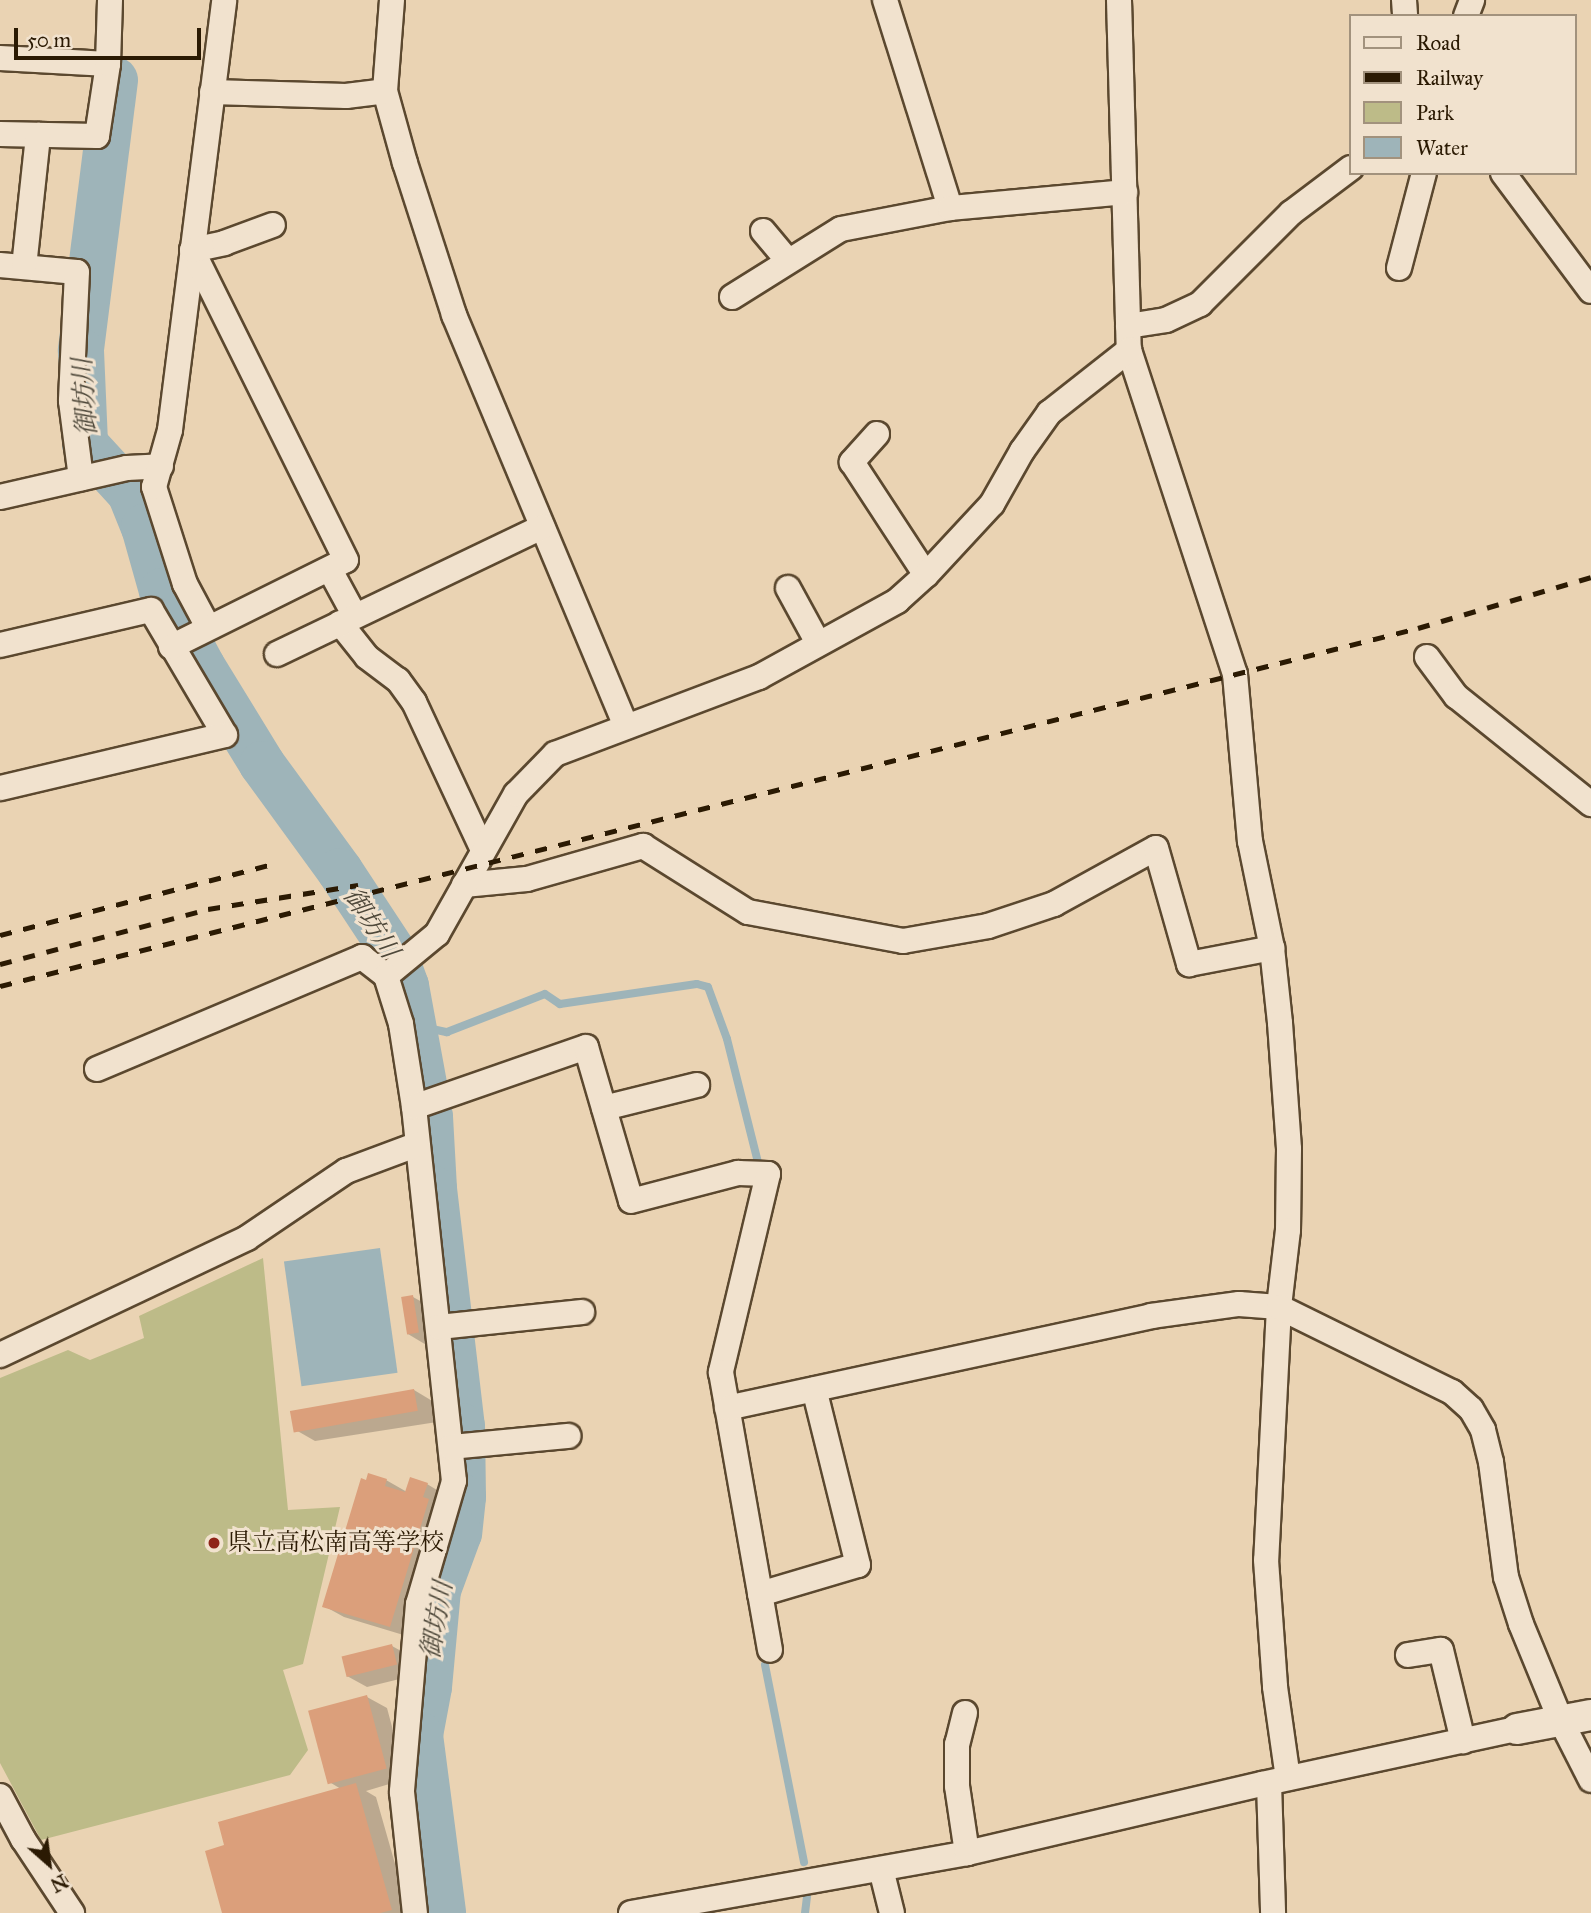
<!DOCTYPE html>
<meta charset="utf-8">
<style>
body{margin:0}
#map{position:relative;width:1591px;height:1913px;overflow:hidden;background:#ead3b3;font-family:"IM FELL Great Primer","Noto Serif JP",serif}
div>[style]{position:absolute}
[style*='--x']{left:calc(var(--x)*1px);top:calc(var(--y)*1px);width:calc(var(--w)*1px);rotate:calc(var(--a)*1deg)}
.green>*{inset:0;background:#bdbb88}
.water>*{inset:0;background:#9eb4b9;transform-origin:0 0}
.shadow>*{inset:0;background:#0003}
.stream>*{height:8px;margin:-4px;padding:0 4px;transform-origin:4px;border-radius:4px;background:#9eb4b9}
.river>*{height:46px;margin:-23px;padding:0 23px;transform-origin:23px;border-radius:23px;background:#9eb4b9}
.building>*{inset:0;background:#db9f7b;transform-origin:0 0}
.roads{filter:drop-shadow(2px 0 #5b482f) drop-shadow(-2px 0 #5b482f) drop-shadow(0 2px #5b482f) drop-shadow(0 -2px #5b482f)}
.minor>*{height:24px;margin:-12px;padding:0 12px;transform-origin:12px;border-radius:12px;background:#f1e2ce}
.tertiary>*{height:30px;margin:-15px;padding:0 15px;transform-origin:15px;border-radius:15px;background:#f1e2ce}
.rail>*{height:5px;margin-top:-2.5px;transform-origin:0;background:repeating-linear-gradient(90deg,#2b1a03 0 12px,transparent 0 24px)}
.dots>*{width:19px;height:19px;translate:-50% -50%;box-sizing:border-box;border:4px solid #f1e2ce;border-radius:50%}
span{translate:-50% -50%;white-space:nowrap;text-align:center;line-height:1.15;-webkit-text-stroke:6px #f1e2ce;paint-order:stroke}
.poi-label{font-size:24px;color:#2b1a03}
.left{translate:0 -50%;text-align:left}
.water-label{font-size:26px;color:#4e483a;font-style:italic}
.legend{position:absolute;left:1349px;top:14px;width:228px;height:161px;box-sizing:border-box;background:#f1e2ce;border:2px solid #a2927d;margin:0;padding:9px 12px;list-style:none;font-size:21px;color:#2b1a03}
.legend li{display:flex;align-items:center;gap:14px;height:35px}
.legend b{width:35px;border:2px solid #a2927d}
.north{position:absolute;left:14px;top:1829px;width:70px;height:70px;-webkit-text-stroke:5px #f1e2ce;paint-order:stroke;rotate:152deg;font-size:19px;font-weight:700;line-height:28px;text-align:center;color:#2b1a03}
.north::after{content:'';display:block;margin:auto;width:24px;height:32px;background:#2b1a03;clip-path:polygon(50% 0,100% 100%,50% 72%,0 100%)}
.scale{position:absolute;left:14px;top:28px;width:187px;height:32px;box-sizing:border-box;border:4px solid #2b1a03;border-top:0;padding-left:9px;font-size:21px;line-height:24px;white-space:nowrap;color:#2b1a03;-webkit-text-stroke:5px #f1e2ce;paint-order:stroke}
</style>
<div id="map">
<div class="green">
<div style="clip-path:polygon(263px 1258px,288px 1510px,340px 1507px,303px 1664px,283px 1670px,308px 1750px,290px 1775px,41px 1840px,0 1763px,0 1378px,68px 1350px,90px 1360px,144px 1338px,139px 1316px)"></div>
</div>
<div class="water">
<div style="left:380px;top:1248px;width:126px;height:97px;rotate:82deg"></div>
</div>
<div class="shadow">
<div style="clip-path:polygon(413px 1297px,433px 1308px,428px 1346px,408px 1334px)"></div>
<div style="clip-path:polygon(414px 1390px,434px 1402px,437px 1422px,315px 1441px,294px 1429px)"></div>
<div style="clip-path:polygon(386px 1480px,407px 1492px,427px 1484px,447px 1496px,410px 1637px,344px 1617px,324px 1606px)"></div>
<div style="clip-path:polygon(392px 1646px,412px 1657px,416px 1675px,367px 1687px,347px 1676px)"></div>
<div style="clip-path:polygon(367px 1697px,387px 1708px,406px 1779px,366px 1791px,376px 1797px,409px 1913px,224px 1913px,227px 1846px,341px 1789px,331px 1783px)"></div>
</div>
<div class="stream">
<div style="--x:413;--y:1025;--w:35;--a:12"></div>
<div style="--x:447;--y:1032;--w:105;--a:-21.2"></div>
<div style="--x:545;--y:994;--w:18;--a:34"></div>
<div style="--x:560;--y:1004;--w:138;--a:-8.3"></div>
<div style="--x:697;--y:984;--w:11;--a:15"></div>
<div style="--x:708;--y:987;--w:55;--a:69.9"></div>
<div style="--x:727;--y:1039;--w:131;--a:75.9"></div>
<div style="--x:765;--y:1665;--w:201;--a:78.8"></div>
<div style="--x:805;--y:1913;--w:16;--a:-83"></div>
</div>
<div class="river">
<div style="--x:115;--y:80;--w:273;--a:97.2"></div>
<div style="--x:81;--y:351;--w:93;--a:87.5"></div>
<div style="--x:85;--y:444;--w:67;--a:47.4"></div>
<div style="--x:130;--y:493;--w:37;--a:68"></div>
<div style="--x:144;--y:527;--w:66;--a:74.3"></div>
<div style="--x:162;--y:591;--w:85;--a:61.9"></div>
<div style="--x:202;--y:666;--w:115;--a:58.5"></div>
<div style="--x:262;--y:764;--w:132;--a:53.9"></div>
<div style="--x:340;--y:871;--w:98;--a:56.6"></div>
<div style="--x:394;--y:953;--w:35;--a:70"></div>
<div style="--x:406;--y:986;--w:133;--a:79.6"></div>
<div style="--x:430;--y:1117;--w:72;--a:86.8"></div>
<div style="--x:434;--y:1189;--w:239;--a:83.3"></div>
<div style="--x:462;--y:1426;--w:71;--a:89.2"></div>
<div style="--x:463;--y:1497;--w:36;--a:96"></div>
<div style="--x:459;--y:1533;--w:61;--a:110.2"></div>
<div style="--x:438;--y:1590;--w:97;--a:95.3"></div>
<div style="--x:429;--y:1687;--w:49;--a:100.6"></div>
<div style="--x:420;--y:1735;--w:179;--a:82.6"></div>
</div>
<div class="building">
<div style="left:413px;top:1295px;width:38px;height:12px;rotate:81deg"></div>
<div style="left:414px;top:1389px;width:22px;height:126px;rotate:80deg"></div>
<div style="clip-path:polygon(368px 1473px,387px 1479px,385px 1486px,405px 1492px,410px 1477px,428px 1483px,423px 1497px,429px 1499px,390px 1627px,322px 1607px,361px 1478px,366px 1480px)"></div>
<div style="left:392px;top:1644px;width:21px;height:52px;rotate:76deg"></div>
<div style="left:367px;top:1695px;width:76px;height:61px;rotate:75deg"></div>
<div style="clip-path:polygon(356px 1783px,392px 1910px,380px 1913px,222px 1913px,205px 1851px,224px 1845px,218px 1822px)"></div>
</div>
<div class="roads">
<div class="minor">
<div style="--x:392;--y:0;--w:91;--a:94.4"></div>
<div style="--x:385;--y:91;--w:75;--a:74.5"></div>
<div style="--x:405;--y:163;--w:160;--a:72.1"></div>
<div style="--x:454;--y:315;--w:446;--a:67.3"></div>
<div style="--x:885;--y:0;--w:218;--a:72.6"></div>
<div style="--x:1119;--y:0;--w:350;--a:88.4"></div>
<div style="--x:1129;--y:350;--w:341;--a:71.9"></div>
<div style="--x:1235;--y:674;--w:168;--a:84.9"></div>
<div style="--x:1250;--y:841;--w:109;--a:78.4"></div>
<div style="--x:1272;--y:948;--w:75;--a:83.9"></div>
<div style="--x:1280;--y:1023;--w:126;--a:85.9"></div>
<div style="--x:1289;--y:1149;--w:81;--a:90.7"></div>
<div style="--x:1288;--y:1230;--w:78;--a:96.7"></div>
<div style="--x:1279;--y:1307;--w:253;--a:92.9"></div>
<div style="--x:1266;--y:1560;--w:127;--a:85.9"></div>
<div style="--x:1275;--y:1687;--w:92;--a:81.9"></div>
<div style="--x:1404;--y:0;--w:16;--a:86"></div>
<div style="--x:1466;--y:16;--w:17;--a:-69"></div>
<div style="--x:0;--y:58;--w:108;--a:3.2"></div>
<div style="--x:212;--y:92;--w:134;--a:1.7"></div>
<div style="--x:346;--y:96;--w:39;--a:-7"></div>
<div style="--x:0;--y:134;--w:97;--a:1.2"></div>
<div style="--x:97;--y:136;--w:73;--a:-81.3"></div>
<div style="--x:108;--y:64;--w:64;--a:-88.2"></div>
<div style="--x:1503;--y:173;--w:147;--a:53.3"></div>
<div style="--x:763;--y:231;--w:39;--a:50"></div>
<div style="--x:0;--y:265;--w:77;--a:5.2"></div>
<div style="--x:77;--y:272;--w:129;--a:92.7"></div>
<div style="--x:71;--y:401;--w:78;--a:82.6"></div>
<div style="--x:24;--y:267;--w:133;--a:-83.9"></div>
<div style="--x:1399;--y:268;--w:98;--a:-75.3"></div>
<div style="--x:732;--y:297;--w:128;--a:-32"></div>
<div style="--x:841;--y:229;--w:111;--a:-10.9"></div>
<div style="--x:950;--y:208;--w:176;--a:-5.2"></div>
<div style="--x:1128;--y:326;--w:38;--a:-9"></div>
<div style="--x:1166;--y:320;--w:38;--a:-25"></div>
<div style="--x:1200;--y:304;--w:129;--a:-45"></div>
<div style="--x:1291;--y:213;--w:75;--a:-36.9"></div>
<div style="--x:877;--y:434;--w:38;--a:132"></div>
<div style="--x:852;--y:462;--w:135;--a:56.8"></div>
<div style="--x:0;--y:497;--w:130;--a:-12.9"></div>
<div style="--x:127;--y:468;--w:34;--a:-3"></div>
<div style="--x:330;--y:570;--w:52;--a:61.5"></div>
<div style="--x:788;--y:588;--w:63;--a:61.4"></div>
<div style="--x:340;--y:623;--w:43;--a:51.5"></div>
<div style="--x:367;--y:657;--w:39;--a:37"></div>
<div style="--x:398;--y:680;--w:27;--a:54"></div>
<div style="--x:414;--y:702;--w:163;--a:65"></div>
<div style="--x:208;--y:627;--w:49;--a:-118.1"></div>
<div style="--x:185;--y:584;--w:102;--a:-107.7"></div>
<div style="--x:154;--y:487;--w:59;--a:-74.3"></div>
<div style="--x:170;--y:430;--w:433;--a:-82.8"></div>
<div style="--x:0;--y:645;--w:155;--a:-13.1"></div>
<div style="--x:151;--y:610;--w:145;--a:59.4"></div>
<div style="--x:225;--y:735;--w:231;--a:166.7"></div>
<div style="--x:171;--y:647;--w:195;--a:-26.4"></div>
<div style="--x:346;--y:560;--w:346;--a:-116.4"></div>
<div style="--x:192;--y:250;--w:33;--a:-12"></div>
<div style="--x:224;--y:243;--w:52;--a:-20.2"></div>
<div style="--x:277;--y:654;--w:294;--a:-25.6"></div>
<div style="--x:1427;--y:657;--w:49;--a:53.4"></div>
<div style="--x:1456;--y:696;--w:173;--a:38.7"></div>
<div style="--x:464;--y:885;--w:63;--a:-5.4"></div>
<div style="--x:527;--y:879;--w:121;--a:-15.9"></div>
<div style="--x:643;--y:846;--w:124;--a:32.2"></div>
<div style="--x:748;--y:912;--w:158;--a:10.6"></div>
<div style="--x:903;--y:941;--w:86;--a:-10"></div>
<div style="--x:988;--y:926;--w:70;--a:-18.4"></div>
<div style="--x:1054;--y:904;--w:116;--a:-28.8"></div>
<div style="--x:1156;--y:848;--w:121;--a:74.1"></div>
<div style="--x:1189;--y:964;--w:85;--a:-10.9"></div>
<div style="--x:386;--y:976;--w:66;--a:-39.5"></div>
<div style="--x:437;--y:934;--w:161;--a:-60.6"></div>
<div style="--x:516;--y:794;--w:56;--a:-45.7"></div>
<div style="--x:555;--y:754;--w:218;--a:-20.7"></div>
<div style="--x:759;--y:677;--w:158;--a:-28.8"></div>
<div style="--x:897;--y:601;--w:39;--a:-42"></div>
<div style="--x:926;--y:575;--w:97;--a:-47.1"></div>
<div style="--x:992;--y:504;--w:61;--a:-60.5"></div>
<div style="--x:1022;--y:451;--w:47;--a:-54.6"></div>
<div style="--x:1049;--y:413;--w:102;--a:-38.2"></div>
<div style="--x:97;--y:1069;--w:288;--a:-22.9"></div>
<div style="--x:362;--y:957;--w:31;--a:38"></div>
<div style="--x:386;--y:976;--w:50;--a:72.6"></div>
<div style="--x:401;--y:1024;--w:84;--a:81.1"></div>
<div style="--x:414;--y:1107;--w:376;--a:83.9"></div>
<div style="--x:454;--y:1481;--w:128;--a:106.3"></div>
<div style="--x:418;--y:1604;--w:189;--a:94.9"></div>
<div style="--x:402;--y:1792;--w:122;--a:83.9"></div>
<div style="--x:414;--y:1107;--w:182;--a:-19.2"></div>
<div style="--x:586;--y:1047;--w:160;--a:73.7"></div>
<div style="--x:631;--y:1201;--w:111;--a:-14.7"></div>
<div style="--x:738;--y:1173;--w:30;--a:2"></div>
<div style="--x:768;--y:1174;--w:204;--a:103.4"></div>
<div style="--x:721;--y:1372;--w:282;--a:80"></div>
<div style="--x:604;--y:1108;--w:96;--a:-13.9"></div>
<div style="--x:439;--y:1327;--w:144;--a:-6"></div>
<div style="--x:0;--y:1355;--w:273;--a:-25.3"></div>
<div style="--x:247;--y:1238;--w:120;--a:-34.1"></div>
<div style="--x:346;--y:1171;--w:75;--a:-20.4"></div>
<div style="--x:727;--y:1408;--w:434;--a:-12.2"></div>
<div style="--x:1151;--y:1316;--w:89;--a:-7.8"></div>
<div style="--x:1239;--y:1304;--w:40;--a:4.3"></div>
<div style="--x:1279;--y:1307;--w:193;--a:26.2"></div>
<div style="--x:1452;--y:1392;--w:25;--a:42"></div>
<div style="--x:1471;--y:1409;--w:24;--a:60"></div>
<div style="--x:1483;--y:1430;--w:33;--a:76"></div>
<div style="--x:1491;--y:1462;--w:116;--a:82.6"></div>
<div style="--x:1506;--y:1577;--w:49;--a:72.3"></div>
<div style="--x:1521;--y:1624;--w:105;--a:67.6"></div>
<div style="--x:1561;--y:1721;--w:66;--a:63"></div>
<div style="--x:451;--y:1447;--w:118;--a:-5.4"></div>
<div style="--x:760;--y:1594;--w:102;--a:-16.5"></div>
<div style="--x:858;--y:1565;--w:181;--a:-104"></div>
<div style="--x:1408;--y:1655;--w:33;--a:-9"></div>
<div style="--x:1441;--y:1650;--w:94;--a:76.4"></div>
<div style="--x:965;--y:1713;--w:32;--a:104"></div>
<div style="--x:957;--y:1744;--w:42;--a:90"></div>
<div style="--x:957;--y:1786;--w:68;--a:81.5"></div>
<div style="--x:1269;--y:1783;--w:130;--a:88.2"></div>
<div style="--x:0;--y:1796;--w:49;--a:61.9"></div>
<div style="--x:23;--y:1839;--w:89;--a:56.5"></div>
<div style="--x:881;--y:1869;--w:45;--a:76"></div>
<div style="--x:631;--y:1913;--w:341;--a:-10.1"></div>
<div style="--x:967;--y:1853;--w:303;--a:-13.2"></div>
<div style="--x:1262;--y:1784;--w:261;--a:-12.2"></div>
</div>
<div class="tertiary">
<div style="--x:1517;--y:1729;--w:75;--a:-10.7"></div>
</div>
</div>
<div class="rail">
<div style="--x:0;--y:935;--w:286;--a:-14.6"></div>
<div style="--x:0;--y:964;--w:215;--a:-14.8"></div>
<div style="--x:208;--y:909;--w:152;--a:-9.1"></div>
<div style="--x:0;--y:986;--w:1462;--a:-14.17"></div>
<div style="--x:1418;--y:628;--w:180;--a:-16.4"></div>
</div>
<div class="dots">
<div style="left:214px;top:1543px;background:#8f2418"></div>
</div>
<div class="poi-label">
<span class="left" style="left:228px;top:1543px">県立高松南高等学校</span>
</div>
<div class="water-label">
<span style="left:85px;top:397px;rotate:-94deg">御坊川</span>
<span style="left:371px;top:923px;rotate:57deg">御坊川</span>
<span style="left:437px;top:1620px;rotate:-80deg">御坊川</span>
</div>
<ul class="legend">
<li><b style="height:9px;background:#f1e2ce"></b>Road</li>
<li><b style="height:9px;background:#2b1a03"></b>Railway</li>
<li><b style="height:19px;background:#bdbb88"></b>Park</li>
<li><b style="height:19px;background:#9eb4b9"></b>Water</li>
</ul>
<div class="north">N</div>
<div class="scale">50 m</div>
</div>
